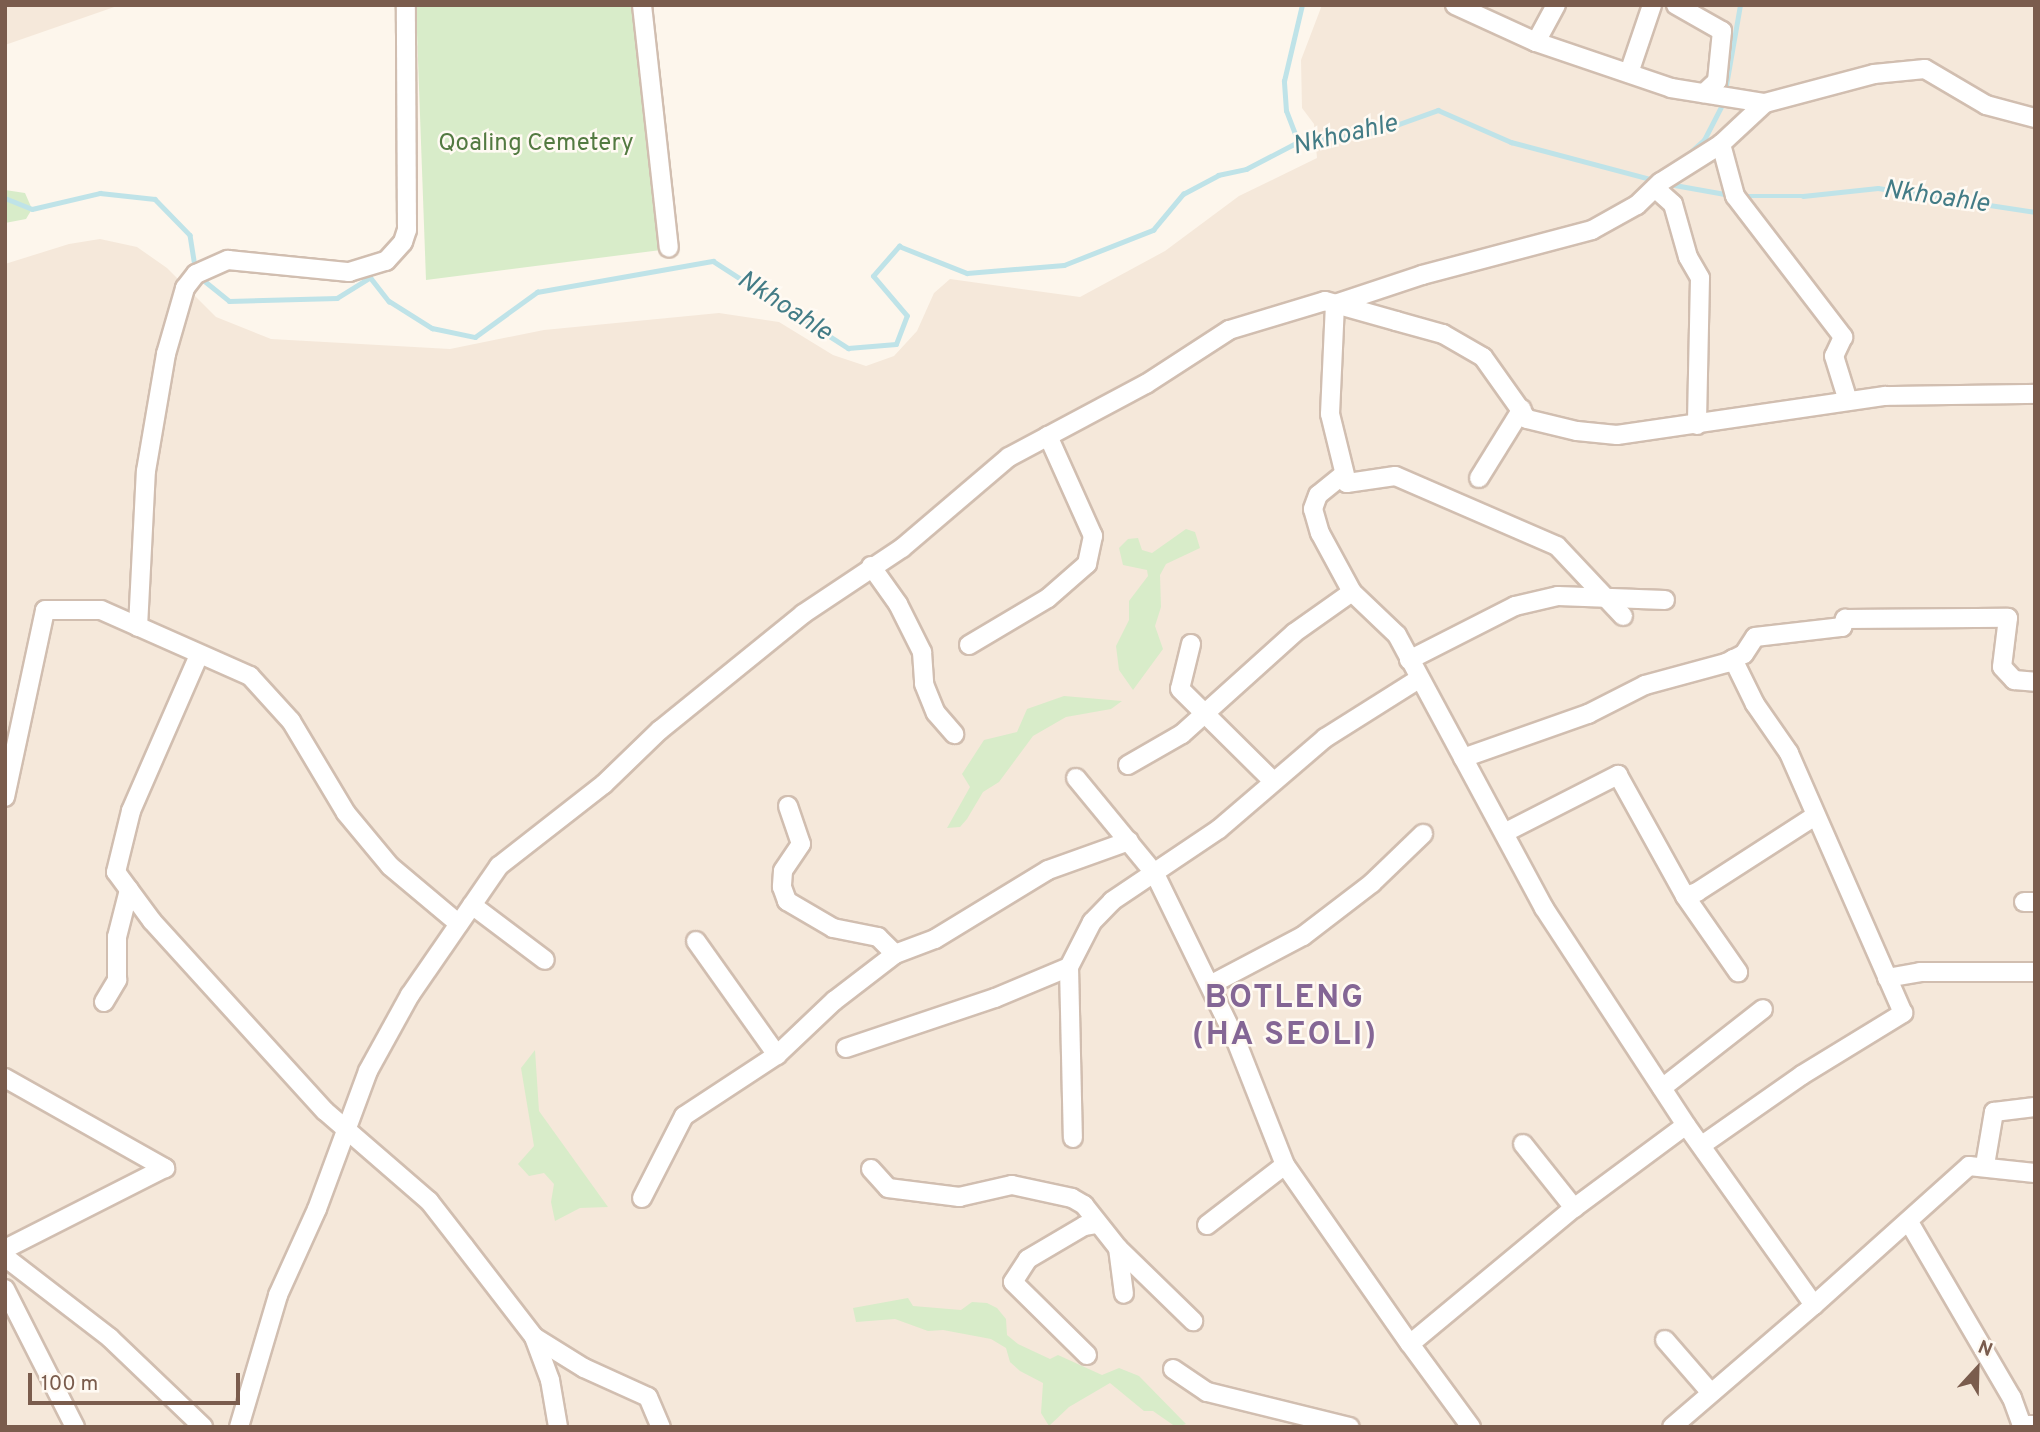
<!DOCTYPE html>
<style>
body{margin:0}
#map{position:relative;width:2040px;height:1432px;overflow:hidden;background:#fdf6ec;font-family:Overpass,sans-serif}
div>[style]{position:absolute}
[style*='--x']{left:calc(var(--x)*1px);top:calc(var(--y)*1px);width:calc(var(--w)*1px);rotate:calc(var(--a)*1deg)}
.residential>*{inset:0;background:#f5e8da}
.green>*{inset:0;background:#d8ecc9}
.stream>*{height:4.5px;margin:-2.25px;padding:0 2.25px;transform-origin:2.25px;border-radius:2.25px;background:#bfe3e8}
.roads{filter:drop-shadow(2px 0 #d1beb0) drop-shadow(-2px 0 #d1beb0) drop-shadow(0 2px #d1beb0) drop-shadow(0 -2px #d1beb0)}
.street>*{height:18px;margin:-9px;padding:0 9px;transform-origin:9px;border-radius:9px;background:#fff}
span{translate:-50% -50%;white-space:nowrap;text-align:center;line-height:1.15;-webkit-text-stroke:5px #fffaf3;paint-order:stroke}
.park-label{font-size:24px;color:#537a41}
.water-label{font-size:26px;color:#437c86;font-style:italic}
.district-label{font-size:32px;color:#846695;font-weight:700;letter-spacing:2px}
.frame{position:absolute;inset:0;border:7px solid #7a5c4d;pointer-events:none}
.north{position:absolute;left:1942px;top:1334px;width:70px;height:70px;-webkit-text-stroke:5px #fffaf3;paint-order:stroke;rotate:22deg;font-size:19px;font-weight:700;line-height:28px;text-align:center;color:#7a5c4d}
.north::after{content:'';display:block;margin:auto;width:24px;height:32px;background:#7a5c4d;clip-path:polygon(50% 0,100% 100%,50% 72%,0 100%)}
.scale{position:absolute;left:28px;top:1373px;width:212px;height:32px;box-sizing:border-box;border:4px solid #7a5c4d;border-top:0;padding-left:9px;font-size:21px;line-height:24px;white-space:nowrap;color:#7a5c4d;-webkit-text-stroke:5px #fffaf3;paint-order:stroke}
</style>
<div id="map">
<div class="residential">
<div style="clip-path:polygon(5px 5px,120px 5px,5px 45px)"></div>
<div style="clip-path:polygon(1322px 5px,2035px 5px,2035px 1427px,5px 1427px,5px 264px,69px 244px,100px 239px,137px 247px,167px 268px,216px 317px,271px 339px,450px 349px,544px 330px,719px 313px,779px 322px,833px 355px,866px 366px,894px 356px,917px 331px,934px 293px,950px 279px,1080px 297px,1165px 251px,1239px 196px,1317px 158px,1314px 124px,1302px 108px,1301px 60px)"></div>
</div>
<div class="green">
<div style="clip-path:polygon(416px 5px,639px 5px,661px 250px,426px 280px)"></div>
<div style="clip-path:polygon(5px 190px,25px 193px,32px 209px,26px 219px,5px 223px)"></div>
<div style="clip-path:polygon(1186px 529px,1195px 532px,1200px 548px,1166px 564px,1160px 575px,1161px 607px,1155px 626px,1163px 649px,1133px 690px,1119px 670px,1116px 646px,1129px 620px,1129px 601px,1148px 576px,1147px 570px,1123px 565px,1119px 548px,1128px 539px,1138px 538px,1142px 550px,1152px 553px)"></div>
<div style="clip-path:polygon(1064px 696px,1122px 701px,1111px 709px,1066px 717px,1033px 736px,999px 782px,983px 792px,967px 819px,960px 827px,947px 828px,970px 787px,962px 774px,984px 740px,1017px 732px,1027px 709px)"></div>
<div style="clip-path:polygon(535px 1050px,539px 1111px,608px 1207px,580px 1208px,555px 1221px,551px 1202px,554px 1184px,544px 1173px,529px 1176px,518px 1164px,534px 1146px,521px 1068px)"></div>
<div style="clip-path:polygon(908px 1298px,913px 1306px,961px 1310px,972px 1302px,987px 1303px,997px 1308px,1006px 1319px,1007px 1335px,1018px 1344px,1050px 1359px,1058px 1355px,1102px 1375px,1119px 1368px,1139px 1376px,1186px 1424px,1176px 1427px,1153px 1411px,1144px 1411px,1110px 1383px,1069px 1407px,1049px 1426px,1041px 1413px,1043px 1383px,1020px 1371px,1010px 1362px,1006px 1348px,991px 1339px,943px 1330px,928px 1331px,895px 1319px,856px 1322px,853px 1308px)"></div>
</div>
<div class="stream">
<div style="--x:1725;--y:91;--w:87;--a:-80.1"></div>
<div style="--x:1298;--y:142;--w:33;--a:-111"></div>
<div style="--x:1286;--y:111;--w:30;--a:-94"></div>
<div style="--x:1284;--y:81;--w:78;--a:-76.7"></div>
<div style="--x:1685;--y:157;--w:25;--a:-42"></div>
<div style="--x:1704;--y:140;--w:42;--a:-62.8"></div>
<div style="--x:1669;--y:184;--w:62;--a:10.2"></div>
<div style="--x:1742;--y:196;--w:61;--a:0"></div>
<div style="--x:1803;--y:196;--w:75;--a:-6.1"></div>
<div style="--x:1878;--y:188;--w:159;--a:8.7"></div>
<div style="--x:5;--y:198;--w:29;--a:22"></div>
<div style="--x:32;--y:209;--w:70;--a:-13.2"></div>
<div style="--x:100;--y:193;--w:55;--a:6.2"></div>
<div style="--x:155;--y:199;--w:50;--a:45.8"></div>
<div style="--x:190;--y:235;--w:33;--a:81"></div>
<div style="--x:201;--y:278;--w:36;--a:39"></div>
<div style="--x:229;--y:301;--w:108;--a:-1.6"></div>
<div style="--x:337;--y:298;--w:39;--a:-32"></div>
<div style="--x:370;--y:277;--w:31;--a:52"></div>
<div style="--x:389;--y:301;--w:51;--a:32.1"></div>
<div style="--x:432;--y:328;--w:44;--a:11.8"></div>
<div style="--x:475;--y:337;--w:77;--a:-36"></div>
<div style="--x:537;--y:292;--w:179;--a:-10"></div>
<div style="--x:713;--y:261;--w:161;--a:32.8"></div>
<div style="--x:848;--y:348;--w:48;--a:-4.8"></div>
<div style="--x:896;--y:344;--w:30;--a:-69"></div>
<div style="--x:907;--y:316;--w:52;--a:-130.4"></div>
<div style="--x:873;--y:276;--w:40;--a:-49"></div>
<div style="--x:899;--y:246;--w:73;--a:21.7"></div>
<div style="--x:967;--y:273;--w:97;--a:-4.7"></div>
<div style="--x:1064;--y:265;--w:96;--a:-21.5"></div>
<div style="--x:1153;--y:230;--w:47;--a:-50.2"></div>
<div style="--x:1183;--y:194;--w:40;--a:-28"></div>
<div style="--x:1218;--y:175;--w:29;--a:-12"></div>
<div style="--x:1246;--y:169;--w:59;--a:-27.4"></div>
<div style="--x:1298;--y:142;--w:77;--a:-6.8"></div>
<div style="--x:1374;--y:133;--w:68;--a:-19.8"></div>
<div style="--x:1438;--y:110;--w:80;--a:23.7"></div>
<div style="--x:1511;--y:142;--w:152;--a:14.9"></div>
</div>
<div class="roads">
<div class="street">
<div style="--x:642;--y:5;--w:244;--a:83.7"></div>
<div style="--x:1455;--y:5;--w:89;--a:24.6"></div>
<div style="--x:1536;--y:42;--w:143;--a:18.8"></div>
<div style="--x:1671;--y:88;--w:95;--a:9.1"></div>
<div style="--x:1676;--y:5;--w:53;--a:29.5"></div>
<div style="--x:1722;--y:31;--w:50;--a:95.7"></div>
<div style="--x:1717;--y:81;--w:18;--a:137"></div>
<div style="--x:1536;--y:42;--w:42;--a:-61.6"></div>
<div style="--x:1629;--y:73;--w:72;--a:-71.3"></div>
<div style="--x:1721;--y:144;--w:54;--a:74.9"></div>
<div style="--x:1735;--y:196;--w:178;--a:52.5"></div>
<div style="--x:1843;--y:337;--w:21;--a:115"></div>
<div style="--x:1834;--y:356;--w:47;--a:72.7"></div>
<div style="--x:1655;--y:188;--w:24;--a:42"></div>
<div style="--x:1673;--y:204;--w:55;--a:74.2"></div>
<div style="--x:1688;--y:257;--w:24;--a:60"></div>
<div style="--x:1700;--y:278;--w:147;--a:91.2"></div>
<div style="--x:1344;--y:474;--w:33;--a:141"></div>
<div style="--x:1318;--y:495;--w:15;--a:110"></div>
<div style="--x:1313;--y:509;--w:25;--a:74"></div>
<div style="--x:1320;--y:533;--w:67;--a:61.5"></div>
<div style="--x:1479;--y:478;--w:81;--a:-58.1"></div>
<div style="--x:871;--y:566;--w:47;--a:54.6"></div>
<div style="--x:898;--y:604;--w:54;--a:63.4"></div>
<div style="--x:922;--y:652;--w:32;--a:86"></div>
<div style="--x:924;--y:684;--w:31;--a:68"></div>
<div style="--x:936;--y:713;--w:28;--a:49"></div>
<div style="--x:1623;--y:616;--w:96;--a:-133.3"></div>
<div style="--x:1557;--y:546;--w:176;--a:-156.6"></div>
<div style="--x:1395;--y:476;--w:49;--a:171.7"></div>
<div style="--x:1347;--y:483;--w:71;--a:-103.8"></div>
<div style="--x:1330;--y:414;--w:110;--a:-87.4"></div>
<div style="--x:1335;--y:304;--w:92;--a:-18.4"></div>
<div style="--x:1422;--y:275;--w:176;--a:-14.8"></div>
<div style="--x:1592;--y:230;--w:51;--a:-29.1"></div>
<div style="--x:1637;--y:205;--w:33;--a:-44"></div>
<div style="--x:1661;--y:182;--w:71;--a:-32.3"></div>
<div style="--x:1721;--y:144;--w:60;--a:-43"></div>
<div style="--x:1765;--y:103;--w:113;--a:-14.9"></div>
<div style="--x:1874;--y:74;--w:51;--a:-5.6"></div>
<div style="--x:1925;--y:69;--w:71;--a:30.5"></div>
<div style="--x:1986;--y:105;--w:51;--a:14.9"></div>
<div style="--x:138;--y:627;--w:156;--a:-87.1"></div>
<div style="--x:146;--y:471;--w:119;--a:-80.3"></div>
<div style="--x:166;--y:354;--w:69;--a:-73.9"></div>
<div style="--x:185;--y:288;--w:18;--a:-52"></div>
<div style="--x:196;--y:274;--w:35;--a:-24"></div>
<div style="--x:228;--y:260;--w:122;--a:5.7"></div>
<div style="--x:349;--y:272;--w:39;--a:-17"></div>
<div style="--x:386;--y:261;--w:25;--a:-48"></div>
<div style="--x:403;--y:242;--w:13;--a:-72"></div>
<div style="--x:407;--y:230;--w:225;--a:-90.3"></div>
<div style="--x:1191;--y:644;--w:46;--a:103.7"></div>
<div style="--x:1180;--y:689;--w:129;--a:44.7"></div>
<div style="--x:969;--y:645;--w:92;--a:-30.7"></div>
<div style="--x:1048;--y:598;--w:52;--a:-41.1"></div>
<div style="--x:1087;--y:564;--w:29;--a:-78"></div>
<div style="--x:1093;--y:536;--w:110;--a:-114.2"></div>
<div style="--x:199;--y:655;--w:170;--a:113.6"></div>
<div style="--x:131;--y:811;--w:63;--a:103.8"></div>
<div style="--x:116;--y:872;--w:61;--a:53.7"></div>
<div style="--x:152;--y:921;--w:257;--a:47.7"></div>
<div style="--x:325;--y:1111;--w:138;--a:40.9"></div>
<div style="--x:429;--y:1201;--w:57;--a:52.1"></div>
<div style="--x:464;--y:1246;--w:115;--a:52.4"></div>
<div style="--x:534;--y:1337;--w:46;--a:69.6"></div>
<div style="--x:550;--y:1380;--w:48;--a:80.3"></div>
<div style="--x:1409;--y:660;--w:119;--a:-27"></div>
<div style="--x:1515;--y:606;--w:44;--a:-13.1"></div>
<div style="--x:1558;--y:596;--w:107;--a:2.1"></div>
<div style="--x:1463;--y:758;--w:133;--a:-19.4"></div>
<div style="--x:1588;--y:714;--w:64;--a:-27"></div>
<div style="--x:1645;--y:685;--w:84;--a:-15.2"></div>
<div style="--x:1726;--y:663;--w:20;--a:-27"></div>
<div style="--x:1744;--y:654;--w:20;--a:-57"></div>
<div style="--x:1755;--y:637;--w:88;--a:-6.6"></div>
<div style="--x:1842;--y:627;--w:9;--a:-69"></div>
<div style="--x:1845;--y:619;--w:163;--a:-0.4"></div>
<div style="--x:2008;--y:618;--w:49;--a:97"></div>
<div style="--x:2002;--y:667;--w:18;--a:47"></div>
<div style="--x:2014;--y:680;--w:21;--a:5"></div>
<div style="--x:1128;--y:765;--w:62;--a:-29.9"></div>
<div style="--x:1182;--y:734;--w:151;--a:-42"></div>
<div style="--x:1294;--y:633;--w:71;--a:-35.3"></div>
<div style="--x:1352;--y:592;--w:62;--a:43.7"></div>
<div style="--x:1397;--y:635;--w:310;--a:61.7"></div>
<div style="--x:1544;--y:908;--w:259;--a:56.8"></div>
<div style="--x:1076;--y:778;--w:124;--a:50.5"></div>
<div style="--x:1155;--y:874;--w:182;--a:64"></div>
<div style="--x:1235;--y:1038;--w:136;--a:68.5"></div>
<div style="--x:1285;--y:1165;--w:218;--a:55.1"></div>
<div style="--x:5;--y:797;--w:191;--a:-77.9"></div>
<div style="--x:45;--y:610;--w:56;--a:0"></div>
<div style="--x:101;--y:610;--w:163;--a:23.9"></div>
<div style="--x:250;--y:676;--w:61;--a:47.7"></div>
<div style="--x:291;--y:721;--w:107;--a:59.1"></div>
<div style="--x:346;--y:813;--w:69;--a:50.3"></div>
<div style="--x:390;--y:866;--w:90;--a:40"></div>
<div style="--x:788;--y:806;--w:40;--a:71.1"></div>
<div style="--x:801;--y:844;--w:32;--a:124"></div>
<div style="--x:783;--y:871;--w:16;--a:94"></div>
<div style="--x:782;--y:887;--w:15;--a:70"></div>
<div style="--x:787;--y:901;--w:53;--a:30.4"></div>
<div style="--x:833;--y:928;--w:46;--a:11.3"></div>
<div style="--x:878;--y:937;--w:24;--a:45"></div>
<div style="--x:1506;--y:832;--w:126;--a:-27"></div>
<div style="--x:1618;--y:775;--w:138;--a:61"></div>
<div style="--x:1685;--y:896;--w:13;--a:-18"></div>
<div style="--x:1697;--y:892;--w:140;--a:-32.8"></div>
<div style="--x:1685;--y:896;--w:93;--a:55.1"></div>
<div style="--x:2024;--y:902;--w:11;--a:0"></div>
<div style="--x:472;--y:905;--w:91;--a:37"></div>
<div style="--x:696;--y:941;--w:140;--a:54.6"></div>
<div style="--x:1069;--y:967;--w:171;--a:88.7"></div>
<div style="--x:1887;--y:978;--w:34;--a:-10"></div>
<div style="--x:1920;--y:972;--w:115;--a:0"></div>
<div style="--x:1210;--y:985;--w:105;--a:-27.8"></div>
<div style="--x:1303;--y:936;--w:87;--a:-37.5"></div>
<div style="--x:1372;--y:883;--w:71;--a:-43.9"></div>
<div style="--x:104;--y:1002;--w:26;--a:-59"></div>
<div style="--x:117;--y:980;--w:43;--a:-90"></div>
<div style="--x:117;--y:937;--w:49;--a:-75.7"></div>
<div style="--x:846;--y:1048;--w:157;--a:-18.6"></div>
<div style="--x:995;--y:998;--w:80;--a:-22.7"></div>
<div style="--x:1069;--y:967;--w:51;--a:-62.9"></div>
<div style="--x:1092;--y:922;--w:29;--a:-46"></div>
<div style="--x:1112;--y:901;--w:129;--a:-33.9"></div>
<div style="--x:1219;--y:829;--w:140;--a:-40.6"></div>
<div style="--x:1325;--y:738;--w:109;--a:-32.2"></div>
<div style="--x:5;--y:1078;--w:184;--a:29.4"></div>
<div style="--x:1662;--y:1088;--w:128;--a:-38"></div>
<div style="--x:1523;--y:1144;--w:82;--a:51.4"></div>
<div style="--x:1702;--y:1145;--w:122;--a:-35"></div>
<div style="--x:1802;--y:1075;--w:119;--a:-31.5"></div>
<div style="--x:1903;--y:1013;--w:284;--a:-113.7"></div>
<div style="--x:1789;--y:753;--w:60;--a:-124.8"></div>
<div style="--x:1755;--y:704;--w:50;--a:-116.1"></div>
<div style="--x:1985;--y:1165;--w:54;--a:-80.4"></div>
<div style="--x:1994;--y:1112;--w:41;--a:-7"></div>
<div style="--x:871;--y:1169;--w:25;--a:48"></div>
<div style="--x:888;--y:1188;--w:72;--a:7.2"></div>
<div style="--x:959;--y:1197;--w:54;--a:-12.8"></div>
<div style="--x:1012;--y:1185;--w:61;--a:12.2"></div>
<div style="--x:1072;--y:1198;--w:14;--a:30"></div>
<div style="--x:1084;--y:1205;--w:55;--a:51.7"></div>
<div style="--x:1118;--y:1248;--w:46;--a:82.6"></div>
<div style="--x:642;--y:1198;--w:92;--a:-62.9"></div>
<div style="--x:684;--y:1116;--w:111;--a:-33.3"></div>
<div style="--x:777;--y:1055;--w:79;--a:-43.5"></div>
<div style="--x:834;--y:1001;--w:77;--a:-37.6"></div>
<div style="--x:895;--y:954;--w:43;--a:-20.6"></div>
<div style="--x:935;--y:939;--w:132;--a:-31.4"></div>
<div style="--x:1048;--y:870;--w:86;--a:-19.7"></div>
<div style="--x:1909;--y:1222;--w:204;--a:59.7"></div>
<div style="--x:2012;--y:1398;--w:29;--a:70"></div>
<div style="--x:2022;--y:1425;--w:13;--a:0"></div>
<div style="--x:1207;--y:1225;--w:98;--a:-37.6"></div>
<div style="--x:1118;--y:1248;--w:105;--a:44.2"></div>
<div style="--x:5;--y:1249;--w:179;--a:-26.9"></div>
<div style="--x:5;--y:1257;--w:133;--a:37.6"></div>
<div style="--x:110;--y:1338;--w:129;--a:43.7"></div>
<div style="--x:5;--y:1289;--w:155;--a:63.1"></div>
<div style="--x:1814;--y:1305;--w:208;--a:-41.9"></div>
<div style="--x:1969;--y:1166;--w:66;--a:6.1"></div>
<div style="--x:534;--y:1337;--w:59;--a:31.8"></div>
<div style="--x:584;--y:1368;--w:70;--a:24.4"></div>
<div style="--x:648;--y:1397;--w:33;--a:67"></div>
<div style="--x:1665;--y:1340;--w:70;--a:49"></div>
<div style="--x:1087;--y:1355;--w:104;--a:-135.4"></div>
<div style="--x:1013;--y:1282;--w:27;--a:-57"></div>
<div style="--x:1028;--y:1259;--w:65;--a:-30.5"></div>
<div style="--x:1084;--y:1226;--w:12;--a:-9"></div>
<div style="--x:1173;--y:1369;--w:41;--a:34.1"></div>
<div style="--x:1207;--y:1392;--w:147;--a:13.8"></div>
<div style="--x:239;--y:1427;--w:138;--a:-73.5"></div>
<div style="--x:278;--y:1295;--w:94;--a:-65.6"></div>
<div style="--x:317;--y:1209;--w:147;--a:-69.7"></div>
<div style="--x:368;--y:1071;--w:87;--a:-61.1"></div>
<div style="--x:410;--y:995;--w:157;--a:-55.4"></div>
<div style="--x:499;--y:866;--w:133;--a:-38"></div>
<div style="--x:604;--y:784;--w:78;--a:-44"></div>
<div style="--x:660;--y:730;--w:184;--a:-39"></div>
<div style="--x:803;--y:614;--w:119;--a:-33.7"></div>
<div style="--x:902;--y:548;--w:140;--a:-40.4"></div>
<div style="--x:1009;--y:457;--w:155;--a:-28.1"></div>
<div style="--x:1146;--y:384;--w:99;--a:-33"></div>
<div style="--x:1229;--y:330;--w:100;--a:-16.8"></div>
<div style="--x:1325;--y:301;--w:74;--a:15.7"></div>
<div style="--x:1396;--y:321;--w:49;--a:15.5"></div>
<div style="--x:1443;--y:334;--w:46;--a:29.9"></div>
<div style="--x:1483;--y:357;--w:76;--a:54.6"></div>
<div style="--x:1527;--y:419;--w:51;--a:13.5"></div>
<div style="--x:1577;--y:431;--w:40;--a:5.7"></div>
<div style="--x:1617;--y:435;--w:271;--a:-8.3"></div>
<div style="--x:1885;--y:396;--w:150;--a:-0.8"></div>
<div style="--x:1471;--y:1427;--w:103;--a:-126.3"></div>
<div style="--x:1410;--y:1344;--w:213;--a:-39.7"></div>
<div style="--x:1574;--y:1208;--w:139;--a:-36.5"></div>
<div style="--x:1686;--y:1125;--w:221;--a:54.6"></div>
<div style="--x:1814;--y:1305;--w:187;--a:139.3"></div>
</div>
</div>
<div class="park-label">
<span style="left:536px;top:145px">Qoaling Cemetery</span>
</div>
<div class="water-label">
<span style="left:1345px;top:136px;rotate:-13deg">Nkhoahle</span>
<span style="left:1936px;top:198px;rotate:8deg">Nkhoahle</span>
<span style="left:784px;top:307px;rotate:33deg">Nkhoahle</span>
</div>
<div class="district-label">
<span style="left:1285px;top:1018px">BOTLENG<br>(HA SEOLI)</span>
</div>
<div class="frame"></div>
<div class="north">N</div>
<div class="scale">100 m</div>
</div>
